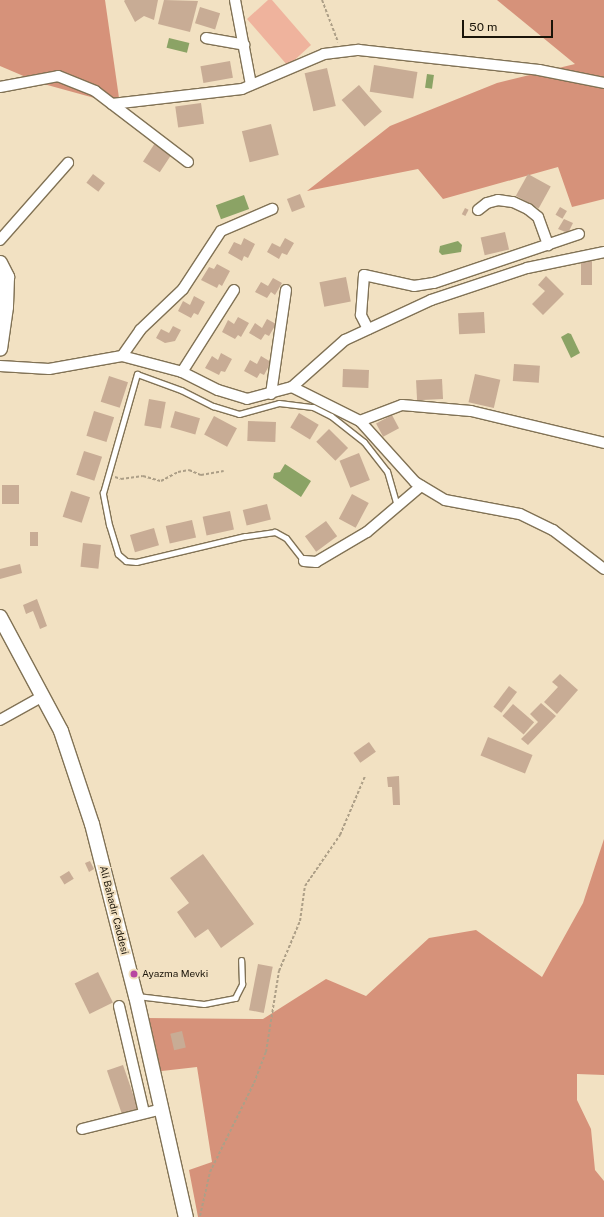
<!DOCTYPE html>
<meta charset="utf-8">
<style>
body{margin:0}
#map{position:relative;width:604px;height:1217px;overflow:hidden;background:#f2e1c2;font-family:"Public Sans",sans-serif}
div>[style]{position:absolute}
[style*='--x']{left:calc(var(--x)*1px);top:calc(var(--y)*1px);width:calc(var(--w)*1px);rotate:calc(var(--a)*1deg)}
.green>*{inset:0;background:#efb39d}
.forest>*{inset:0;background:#d6927a}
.water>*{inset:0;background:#8ba365;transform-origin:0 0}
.building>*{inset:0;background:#c8ac95;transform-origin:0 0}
.path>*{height:2px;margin-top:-1px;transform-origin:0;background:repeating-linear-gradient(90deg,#ad9f87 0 3px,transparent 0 5px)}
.roads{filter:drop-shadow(1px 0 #817255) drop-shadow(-1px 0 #817255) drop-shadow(0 1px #817255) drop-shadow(0 -1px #817255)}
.lane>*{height:5px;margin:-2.5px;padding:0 2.5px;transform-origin:2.5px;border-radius:2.5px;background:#fff}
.street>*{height:10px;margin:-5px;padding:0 5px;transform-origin:5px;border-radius:5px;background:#fff}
.secondary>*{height:14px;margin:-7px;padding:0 7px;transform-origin:7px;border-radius:7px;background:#fff}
.dots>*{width:11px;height:11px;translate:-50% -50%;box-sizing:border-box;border:2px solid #f2e1c2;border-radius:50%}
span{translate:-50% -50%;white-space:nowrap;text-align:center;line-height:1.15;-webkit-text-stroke:4px #f2e1c2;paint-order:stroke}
.street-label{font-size:10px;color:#1a1409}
.poi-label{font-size:10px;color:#1a1409}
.left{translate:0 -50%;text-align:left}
.scale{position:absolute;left:462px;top:20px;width:91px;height:18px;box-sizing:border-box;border:2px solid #1a1409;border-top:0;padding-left:5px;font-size:12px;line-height:14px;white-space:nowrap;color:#1a1409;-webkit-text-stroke:3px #f2e1c2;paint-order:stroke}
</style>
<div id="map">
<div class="green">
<div style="clip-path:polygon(268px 0,272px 0,311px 45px,288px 66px,247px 19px)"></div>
</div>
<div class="forest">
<div style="clip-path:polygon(0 0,105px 0,120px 105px,40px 83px,0 66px)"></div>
<div style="clip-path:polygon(497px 0,604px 0,604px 199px,572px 207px,558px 167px,443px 199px,418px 169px,307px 191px,390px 126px,497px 83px,575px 64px)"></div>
<div style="clip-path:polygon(604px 839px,604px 1075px,577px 1074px,577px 1100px,591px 1129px,595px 1170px,604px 1181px,604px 1217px,198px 1217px,189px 1170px,212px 1162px,197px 1067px,153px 1072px,145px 1018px,263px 1019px,326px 979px,366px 996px,429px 938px,476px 930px,542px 977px,583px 903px)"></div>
</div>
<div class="water">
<div style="left:169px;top:38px;width:21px;height:10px;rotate:14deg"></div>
<div style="left:427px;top:74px;width:7px;height:14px;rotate:8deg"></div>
<div style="left:244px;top:195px;width:15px;height:30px;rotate:70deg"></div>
<div style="clip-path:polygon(458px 241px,462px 245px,461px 252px,442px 255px,439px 252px,440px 246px)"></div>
<div style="clip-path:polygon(568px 333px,571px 334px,580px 353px,571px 358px,561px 337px)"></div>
<div style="clip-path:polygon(285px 464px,311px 481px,301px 497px,273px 478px,274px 473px,280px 472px)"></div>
</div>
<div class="building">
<div style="clip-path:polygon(125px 0,158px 0,154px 20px,144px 16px,135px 22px,124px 1px)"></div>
<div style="clip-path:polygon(164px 0,198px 1px,190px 32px,158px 24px)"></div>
<div style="left:200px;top:7px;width:21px;height:17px;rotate:17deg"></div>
<div style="left:230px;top:61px;width:17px;height:30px;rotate:80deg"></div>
<div style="left:374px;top:65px;width:44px;height:27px;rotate:9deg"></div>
<div style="left:327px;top:68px;width:39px;height:23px;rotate:77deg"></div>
<div style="left:359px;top:85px;width:35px;height:23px;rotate:49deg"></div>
<div style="left:201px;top:103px;width:21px;height:26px;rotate:82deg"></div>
<div style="left:271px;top:124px;width:32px;height:30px;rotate:76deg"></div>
<div style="left:155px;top:143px;width:20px;height:22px;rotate:33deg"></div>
<div style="left:93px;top:174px;width:15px;height:11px;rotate:37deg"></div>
<div style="left:528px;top:174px;width:26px;height:25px;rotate:29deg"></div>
<div style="left:300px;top:194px;width:14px;height:14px;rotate:69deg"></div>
<div style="left:560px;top:207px;width:8px;height:9px;rotate:30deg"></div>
<div style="left:465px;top:208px;width:4px;height:7px;rotate:27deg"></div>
<div style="clip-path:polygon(564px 219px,573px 223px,568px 233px,558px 229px)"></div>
<div style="left:505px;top:232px;width:18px;height:25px;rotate:77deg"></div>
<div style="clip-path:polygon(244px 238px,255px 244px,248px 258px,244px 256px,242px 261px,228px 253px,234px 242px,241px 245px)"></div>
<div style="clip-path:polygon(285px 238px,294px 243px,287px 255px,282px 253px,279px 259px,267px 252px,272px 243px,280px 247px)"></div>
<div style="left:581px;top:260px;width:11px;height:25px"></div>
<div style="clip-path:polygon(217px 264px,230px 271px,222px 286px,219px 284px,217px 288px,201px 280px,209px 267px,214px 269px)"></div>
<div style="clip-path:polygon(546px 276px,564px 294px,543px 315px,532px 304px,545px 291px,538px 285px)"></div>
<div style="left:346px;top:277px;width:25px;height:27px;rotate:79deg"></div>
<div style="clip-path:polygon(273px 278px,282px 283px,275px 295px,271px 292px,267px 298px,255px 292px,261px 282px,268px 286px)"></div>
<div style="clip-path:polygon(194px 296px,205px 302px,198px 315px,194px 313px,191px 318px,178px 311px,183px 301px,190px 305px)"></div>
<div style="left:484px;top:312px;width:21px;height:26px;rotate:87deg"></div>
<div style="clip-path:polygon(238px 317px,249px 323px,241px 337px,238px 335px,235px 339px,222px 332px,228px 320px,234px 324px)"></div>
<div style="clip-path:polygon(267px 319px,276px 324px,269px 336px,265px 334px,261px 340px,249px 333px,255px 323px,262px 328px)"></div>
<div style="clip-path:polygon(173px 326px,181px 330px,175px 341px,165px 343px,156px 338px,161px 329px,169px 333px)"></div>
<div style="clip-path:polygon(221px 353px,232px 359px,225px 372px,221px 371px,219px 375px,205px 368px,212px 356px,218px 360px)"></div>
<div style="clip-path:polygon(261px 356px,271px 362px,264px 375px,260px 373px,257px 378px,244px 371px,250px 360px,257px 364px)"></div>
<div style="left:514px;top:364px;width:26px;height:17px;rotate:4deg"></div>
<div style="left:343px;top:369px;width:26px;height:18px;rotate:2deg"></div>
<div style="left:475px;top:374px;width:26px;height:29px;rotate:13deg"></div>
<div style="left:109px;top:376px;width:20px;height:27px;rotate:18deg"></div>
<div style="left:442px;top:379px;width:20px;height:26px;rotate:87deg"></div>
<div style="left:149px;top:399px;width:17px;height:27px;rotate:10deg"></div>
<div style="left:94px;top:411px;width:21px;height:26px;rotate:17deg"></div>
<div style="left:175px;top:411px;width:26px;height:17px;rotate:16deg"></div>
<div style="left:299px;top:413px;width:23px;height:17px;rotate:31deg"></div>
<div style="left:392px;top:415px;width:15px;height:18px;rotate:62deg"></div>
<div style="left:214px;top:416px;width:26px;height:21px;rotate:28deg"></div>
<div style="left:248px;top:421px;width:28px;height:20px;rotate:2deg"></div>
<div style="left:329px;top:429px;width:27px;height:18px;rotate:45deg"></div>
<div style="left:84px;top:451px;width:19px;height:25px;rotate:18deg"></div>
<div style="left:359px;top:453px;width:29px;height:21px;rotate:68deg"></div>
<div style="left:2px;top:485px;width:17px;height:19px"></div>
<div style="left:71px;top:491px;width:20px;height:27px;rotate:18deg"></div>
<div style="left:352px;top:494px;width:19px;height:28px;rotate:28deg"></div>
<div style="left:267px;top:504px;width:16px;height:25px;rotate:76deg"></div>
<div style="left:230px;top:511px;width:19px;height:28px;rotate:78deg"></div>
<div style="left:192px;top:520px;width:18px;height:27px;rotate:77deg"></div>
<div style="left:326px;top:521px;width:19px;height:26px;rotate:54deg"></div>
<div style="left:154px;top:528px;width:18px;height:25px;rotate:74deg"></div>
<div style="left:30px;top:532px;width:8px;height:14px"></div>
<div style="left:83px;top:543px;width:18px;height:24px;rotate:6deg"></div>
<div style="clip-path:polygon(20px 564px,22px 573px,0 579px,0 569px)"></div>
<div style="clip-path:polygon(37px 599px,47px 626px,40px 629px,33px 611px,26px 614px,23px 605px)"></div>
<div style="clip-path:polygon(560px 674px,578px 690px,557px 714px,544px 702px,558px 687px,552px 682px)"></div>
<div style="left:509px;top:686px;width:10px;height:26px;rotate:37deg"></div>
<div style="clip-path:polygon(541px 703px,556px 716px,528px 745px,521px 739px,538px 722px,530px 714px)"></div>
<div style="left:513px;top:704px;width:28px;height:16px;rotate:41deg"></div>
<div style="left:488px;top:737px;width:48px;height:20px;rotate:22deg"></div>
<div style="left:369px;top:742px;width:12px;height:19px;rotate:55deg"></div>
<div style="clip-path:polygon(399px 776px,400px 805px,393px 805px,392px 787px,388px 787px,387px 777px)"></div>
<div style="clip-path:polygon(203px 854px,254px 924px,221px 948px,208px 929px,195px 938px,177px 912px,189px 903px,170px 878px)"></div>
<div style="clip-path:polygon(90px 861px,94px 869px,89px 872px,85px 863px)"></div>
<div style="left:69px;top:871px;width:9px;height:11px;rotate:58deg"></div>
<div style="left:258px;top:964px;width:15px;height:47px;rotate:11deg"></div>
<div style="left:98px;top:972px;width:34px;height:26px;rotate:64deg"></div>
<div style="left:182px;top:1031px;width:17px;height:12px;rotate:77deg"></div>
<div style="left:123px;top:1065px;width:46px;height:17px;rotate:71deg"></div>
</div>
<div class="path">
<div style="--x:322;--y:0;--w:45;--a:69.1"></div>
<div style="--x:115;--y:477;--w:6;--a:18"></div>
<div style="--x:121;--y:479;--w:22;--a:-8"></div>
<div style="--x:143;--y:476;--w:19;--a:16"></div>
<div style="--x:161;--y:481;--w:19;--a:-28"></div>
<div style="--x:178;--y:472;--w:11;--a:-10"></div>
<div style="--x:189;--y:470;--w:13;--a:23"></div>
<div style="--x:201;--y:475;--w:23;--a:-10"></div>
<div style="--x:200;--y:1216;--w:45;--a:-77.2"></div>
<div style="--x:210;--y:1172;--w:99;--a:-63.7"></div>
<div style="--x:254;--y:1083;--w:33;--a:-69"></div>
<div style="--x:266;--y:1052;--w:82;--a:-80.9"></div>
<div style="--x:279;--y:971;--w:54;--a:-67.2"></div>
<div style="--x:300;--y:921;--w:35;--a:-82"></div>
<div style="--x:305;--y:886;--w:62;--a:-55.5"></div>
<div style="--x:340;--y:835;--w:64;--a:-67"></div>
</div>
<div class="roads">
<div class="lane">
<div style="--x:304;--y:561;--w:29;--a:-128"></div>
<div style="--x:286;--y:538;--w:13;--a:-151"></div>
<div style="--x:275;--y:532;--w:30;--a:172"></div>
<div style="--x:245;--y:536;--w:112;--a:166.6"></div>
<div style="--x:136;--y:562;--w:10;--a:-174"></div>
<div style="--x:126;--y:561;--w:11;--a:-139"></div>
<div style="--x:118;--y:554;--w:30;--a:-107"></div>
<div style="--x:109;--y:525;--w:33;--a:-101"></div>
<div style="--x:103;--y:493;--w:124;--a:-74.1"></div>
<div style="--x:137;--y:374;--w:47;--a:20"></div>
<div style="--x:181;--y:390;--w:36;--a:27"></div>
<div style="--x:213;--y:406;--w:27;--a:17"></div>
<div style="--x:239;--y:414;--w:41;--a:-15.4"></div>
<div style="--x:279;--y:403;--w:34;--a:7"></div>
<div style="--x:313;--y:407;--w:20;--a:27"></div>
<div style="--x:331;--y:416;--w:42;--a:38.2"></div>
<div style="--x:364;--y:442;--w:37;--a:52"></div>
<div style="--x:387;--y:471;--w:36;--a:74"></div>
<div style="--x:137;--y:996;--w:67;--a:6.8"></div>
<div style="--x:204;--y:1004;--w:32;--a:-11"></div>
<div style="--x:235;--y:998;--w:16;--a:-63"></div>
<div style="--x:242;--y:984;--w:24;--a:-92"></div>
</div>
<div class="street">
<div style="--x:235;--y:0;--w:86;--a:79.3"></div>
<div style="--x:206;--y:38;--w:39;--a:10"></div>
<div style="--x:0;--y:87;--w:59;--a:-10.7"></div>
<div style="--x:58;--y:76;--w:40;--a:22"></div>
<div style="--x:95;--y:91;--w:117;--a:37.4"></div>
<div style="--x:112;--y:104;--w:131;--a:-6.6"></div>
<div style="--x:242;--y:89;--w:89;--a:-23.1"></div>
<div style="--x:324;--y:54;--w:35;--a:-7"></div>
<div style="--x:359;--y:50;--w:181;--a:6.3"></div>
<div style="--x:539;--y:70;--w:66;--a:11.3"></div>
<div style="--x:478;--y:210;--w:11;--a:-38"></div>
<div style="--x:487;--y:203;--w:11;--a:-15"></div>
<div style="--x:498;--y:200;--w:15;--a:8"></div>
<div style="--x:513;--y:202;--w:17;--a:25"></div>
<div style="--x:528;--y:209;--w:13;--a:39"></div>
<div style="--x:538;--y:217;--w:30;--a:70"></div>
<div style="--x:0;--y:240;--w:103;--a:-48.6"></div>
<div style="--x:368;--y:329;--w:16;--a:-117"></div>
<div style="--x:361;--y:315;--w:40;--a:-85.7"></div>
<div style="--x:364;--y:275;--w:51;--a:12.4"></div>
<div style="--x:414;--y:286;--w:20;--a:-9"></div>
<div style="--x:434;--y:283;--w:153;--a:-18.7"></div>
<div style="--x:122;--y:356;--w:32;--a:-55"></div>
<div style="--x:140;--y:330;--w:59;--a:-43.6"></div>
<div style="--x:183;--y:289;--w:69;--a:-56.8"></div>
<div style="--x:221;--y:231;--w:56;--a:-23.3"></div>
<div style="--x:0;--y:366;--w:49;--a:3.5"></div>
<div style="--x:49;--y:369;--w:74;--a:-10.1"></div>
<div style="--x:122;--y:356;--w:62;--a:14.9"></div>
<div style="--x:182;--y:372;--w:40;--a:26.6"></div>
<div style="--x:218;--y:390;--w:30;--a:17"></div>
<div style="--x:247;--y:399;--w:47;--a:-14.9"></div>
<div style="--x:292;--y:387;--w:71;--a:-41.6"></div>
<div style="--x:345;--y:340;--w:95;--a:-24.9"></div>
<div style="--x:431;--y:300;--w:101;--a:-18.4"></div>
<div style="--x:527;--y:268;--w:79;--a:-11.7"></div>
<div style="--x:182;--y:372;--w:97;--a:-57.6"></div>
<div style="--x:292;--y:387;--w:76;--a:26.6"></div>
<div style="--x:360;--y:421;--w:82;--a:48"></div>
<div style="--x:415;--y:482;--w:35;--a:31"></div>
<div style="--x:445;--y:500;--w:76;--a:10.6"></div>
<div style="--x:520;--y:514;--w:37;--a:26"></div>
<div style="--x:553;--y:530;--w:64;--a:37.4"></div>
<div style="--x:271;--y:394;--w:105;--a:-81.8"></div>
<div style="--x:360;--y:421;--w:45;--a:-20.9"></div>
<div style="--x:402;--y:405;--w:69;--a:5"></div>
<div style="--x:471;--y:411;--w:137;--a:13.5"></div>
<div style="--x:304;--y:561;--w:12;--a:5"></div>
<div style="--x:316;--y:562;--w:59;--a:-30.5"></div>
<div style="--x:367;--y:532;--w:71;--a:-40.4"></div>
<div style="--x:0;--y:720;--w:49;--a:-29.2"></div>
<div style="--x:119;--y:1006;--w:110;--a:76.8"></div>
<div style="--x:82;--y:1129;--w:82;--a:-14"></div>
</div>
<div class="secondary">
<div style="--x:0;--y:263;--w:16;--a:63"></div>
<div style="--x:7;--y:277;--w:30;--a:92"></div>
<div style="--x:6;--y:307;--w:42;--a:98.1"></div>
<div style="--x:0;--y:617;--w:129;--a:61.8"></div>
<div style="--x:61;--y:731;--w:98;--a:71.6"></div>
<div style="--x:92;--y:824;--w:178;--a:75.7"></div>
<div style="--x:136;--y:996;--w:227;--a:77.3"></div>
</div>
</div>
<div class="dots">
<div style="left:134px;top:974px;background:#b846a1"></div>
</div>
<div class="street-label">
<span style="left:114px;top:910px;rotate:76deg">Ali Bahadır Caddesi</span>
</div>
<div class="poi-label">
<span class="left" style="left:142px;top:974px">Ayazma Mevki</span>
</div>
<div class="scale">50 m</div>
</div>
